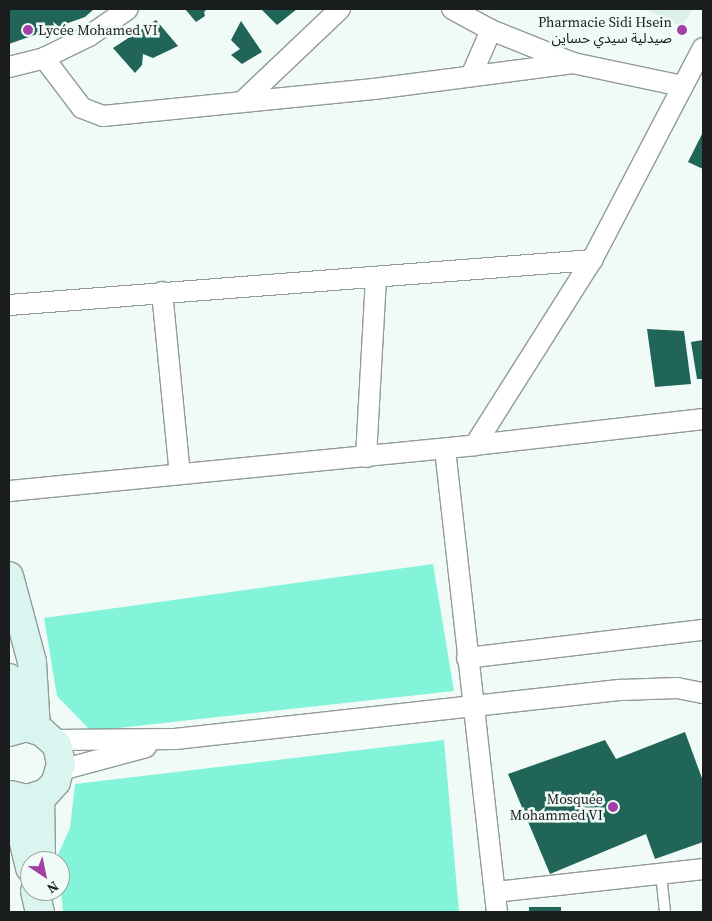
<!DOCTYPE html>
<meta charset="utf-8">
<style>
body{margin:0}
#map{position:relative;width:712px;height:921px;overflow:hidden;background:#f0faf7;font-family:"Source Serif 4","Noto Sans Arabic",serif}
div>[style]{position:absolute}
[style*='--x']{left:calc(var(--x)*1px);top:calc(var(--y)*1px);width:calc(var(--w)*1px);rotate:calc(var(--a)*1deg)}
.built>*{inset:0;background:#ddefea}
.green>*{inset:0;background:#83f4da}
.building>*{inset:0;background:#206557;transform-origin:0 0}
.roads{filter:drop-shadow(1px 0 #929b98) drop-shadow(-1px 0 #929b98) drop-shadow(0 1px #929b98) drop-shadow(0 -1px #929b98)}
.lane>*{height:10px;margin:-5px;padding:0 5px;transform-origin:5px;border-radius:5px;background:#fff}
.street>*{height:20px;margin:-10px;padding:0 10px;transform-origin:10px;border-radius:10px;background:#fff}
.secondary>*{height:28px;margin:-14px;padding:0 14px;transform-origin:14px;border-radius:14px;background:#daf5ef}
.dots>*{width:14px;height:14px;translate:-50% -50%;box-sizing:border-box;border:2px solid #f0faf7;border-radius:50%}
span{translate:-50% -50%;white-space:nowrap;text-align:center;line-height:1.15;-webkit-text-stroke:5px #f0faf7;paint-order:stroke}
.poi-label{font-size:14px;color:#1a1d1d}
.right{translate:-100% -50%;text-align:right}
.left{translate:0 -50%;text-align:left}
.frame{position:absolute;inset:0;border:10px solid #1a1d1d;pointer-events:none}
.north{position:absolute;left:20px;top:851px;width:50px;height:50px;box-sizing:border-box;background:#f0faf7;border:1px solid #9aa2a0;border-radius:50%;rotate:146deg;font-size:14px;font-weight:700;line-height:20px;text-align:center;color:#1a1d1d}
.north::after{content:'';display:block;margin:auto;width:18px;height:22px;background:#a340a5;clip-path:polygon(50% 0,100% 100%,50% 72%,0 100%)}
</style>
<div id="map">
<div class="built">
<div style="clip-path:polygon(644px 9px,693px 9px,682px 27px)"></div>
</div>
<div class="green">
<div style="clip-path:polygon(433px 564px,454px 691px,91px 731px,57px 696px,44px 618px)"></div>
<div style="clip-path:polygon(444px 740px,459px 912px,63px 912px,58px 855px,70px 828px,75px 784px)"></div>
</div>
<div class="building">
<div style="clip-path:polygon(9px 9px,94px 9px,85px 17px,9px 44px)"></div>
<div style="clip-path:polygon(185px 9px,207px 9px,204px 12px,205px 16px,196px 22px)"></div>
<div style="clip-path:polygon(261px 9px,297px 9px,277px 25px)"></div>
<div style="clip-path:polygon(156px 20px,178px 46px,153px 58px,143px 54px,142px 65px,135px 73px,113px 48px)"></div>
<div style="clip-path:polygon(241px 21px,262px 52px,242px 64px,231px 55px,240px 49px,231px 40px)"></div>
<div style="clip-path:polygon(703px 132px,703px 169px,688px 162px)"></div>
<div style="clip-path:polygon(647px 329px,684px 331px,691px 384px,655px 387px)"></div>
<div style="clip-path:polygon(703px 340px,703px 379px,697px 379px,691px 342px)"></div>
<div style="clip-path:polygon(685px 732px,703px 781px,703px 842px,655px 859px,646px 834px,550px 874px,508px 774px,605px 740px,616px 759px)"></div>
<div style="left:529px;top:907px;width:32px;height:5px"></div>
</div>
<div class="roads">
<div class="lane">
<div style="--x:661;--y:874;--w:38;--a:84"></div>
</div>
<div class="street">
<div style="--x:452;--y:9;--w:44;--a:28.3"></div>
<div style="--x:491;--y:30;--w:88;--a:21.9"></div>
<div style="--x:573;--y:63;--w:111;--a:11.9"></div>
<div style="--x:44;--y:58;--w:63;--a:52.8"></div>
<div style="--x:82;--y:108;--w:22;--a:21"></div>
<div style="--x:103;--y:116;--w:272;--a:-5.7"></div>
<div style="--x:374;--y:89;--w:201;--a:-7.4"></div>
<div style="--x:9;--y:67;--w:36;--a:-14"></div>
<div style="--x:44;--y:58;--w:50;--a:-26.1"></div>
<div style="--x:89;--y:36;--w:47;--a:-34.7"></div>
<div style="--x:471;--y:76;--w:50;--a:-66.5"></div>
<div style="--x:242;--y:102;--w:135;--a:-43.5"></div>
<div style="--x:162;--y:292;--w:183;--a:84.4"></div>
<div style="--x:9;--y:305;--w:585;--a:-4.41"></div>
<div style="--x:475;--y:445;--w:229;--a:-6.5"></div>
<div style="--x:445;--y:449;--w:466;--a:83.6"></div>
<div style="--x:366;--y:457;--w:180;--a:-86.8"></div>
<div style="--x:9;--y:491;--w:468;--a:-5.6"></div>
<div style="--x:475;--y:445;--w:219;--a:-57.7"></div>
<div style="--x:592;--y:260;--w:239;--a:-62.4"></div>
<div style="--x:467;--y:658;--w:238;--a:-6.8"></div>
<div style="--x:53;--y:740;--w:122;--a:-0.5"></div>
<div style="--x:175;--y:739;--w:449;--a:-6.3"></div>
<div style="--x:621;--y:690;--w:56;--a:-2"></div>
<div style="--x:677;--y:688;--w:26;--a:11"></div>
<div style="--x:61;--y:770;--w:88;--a:-15.1"></div>
<div style="--x:495;--y:892;--w:209;--a:-6.3"></div>
</div>
<div class="secondary">
<div style="--x:9;--y:576;--w:89;--a:75"></div>
<div style="--x:32;--y:662;--w:67;--a:86.6"></div>
<div style="--x:9;--y:678;--w:51;--a:83.3"></div>
<div style="--x:9;--y:732;--w:18;--a:-16"></div>
<div style="--x:26;--y:727;--w:17;--a:17"></div>
<div style="--x:42;--y:732;--w:20;--a:41"></div>
<div style="--x:57;--y:745;--w:19;--a:78"></div>
<div style="--x:61;--y:764;--w:19;--a:106"></div>
<div style="--x:56;--y:782;--w:15;--a:132"></div>
<div style="--x:46;--y:793;--w:20;--a:162"></div>
<div style="--x:27;--y:799;--w:18;--a:-167"></div>
<div style="--x:40;--y:796;--w:65;--a:89.1"></div>
<div style="--x:13;--y:797;--w:73;--a:76.5"></div>
<div style="--x:35;--y:891;--w:22;--a:77"></div>
</div>
</div>
<div class="dots">
<div style="left:28px;top:30px;background:#a340a5"></div>
<div style="left:682px;top:30px;background:#a340a5"></div>
<div style="left:613px;top:807px;background:#a340a5"></div>
</div>
<div class="poi-label">
<span class="right" style="left:672px;top:30px">Pharmacie Sidi Hsein<br>صيدلية سيدي حساين</span>
<span class="left" style="left:38px;top:30px">Lycée Mohamed VI</span>
<span class="right" style="left:603px;top:807px">Mosquée<br>Mohammed VI</span>
</div>
<div class="frame"></div>
<div class="north">N</div>
</div>
